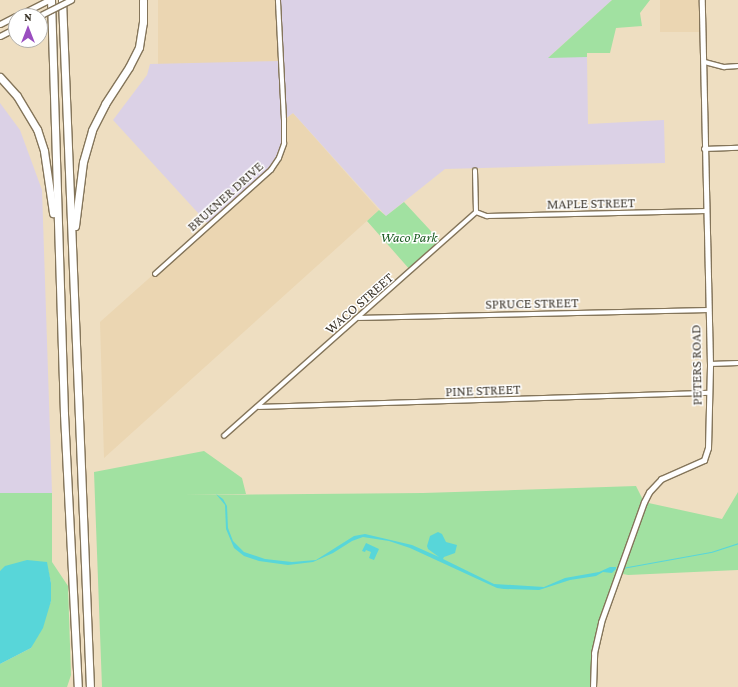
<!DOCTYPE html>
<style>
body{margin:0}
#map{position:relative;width:738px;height:687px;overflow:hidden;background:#eedec1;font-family:"Crimson Pro",serif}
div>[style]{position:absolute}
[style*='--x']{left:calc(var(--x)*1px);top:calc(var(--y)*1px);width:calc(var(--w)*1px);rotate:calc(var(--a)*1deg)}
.built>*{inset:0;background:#ebd6b2;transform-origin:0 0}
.industrial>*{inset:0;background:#dbd1e6}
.green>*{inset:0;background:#a1e1a1}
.water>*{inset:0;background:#58d6d9}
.stream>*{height:1px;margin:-0.5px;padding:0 0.5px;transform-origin:0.5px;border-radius:0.5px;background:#58d6d9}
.roads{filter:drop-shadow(1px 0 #84755a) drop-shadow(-1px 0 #84755a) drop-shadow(0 1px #84755a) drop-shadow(0 -1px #84755a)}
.street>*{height:3.5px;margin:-1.75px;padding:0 1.75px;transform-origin:1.75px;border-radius:1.75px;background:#fff}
.secondary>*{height:5px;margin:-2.5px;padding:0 2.5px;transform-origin:2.5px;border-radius:2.5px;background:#fff}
.highway>*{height:7px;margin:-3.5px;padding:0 3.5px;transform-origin:3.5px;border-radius:3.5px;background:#fff}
.bridges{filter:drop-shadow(1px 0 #84755a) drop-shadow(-1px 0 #84755a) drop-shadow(0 1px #84755a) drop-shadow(0 -1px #84755a)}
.secondary-bridge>*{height:5px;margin:-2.5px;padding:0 2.5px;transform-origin:2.5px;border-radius:2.5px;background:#fff}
span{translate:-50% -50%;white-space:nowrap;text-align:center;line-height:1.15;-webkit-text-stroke:3px #fff;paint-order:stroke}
.street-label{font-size:14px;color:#3d362b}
.park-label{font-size:14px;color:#1a5b20;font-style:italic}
.north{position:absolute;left:8px;top:8px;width:40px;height:40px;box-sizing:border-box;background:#fff;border:1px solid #b1afaa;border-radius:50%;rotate:0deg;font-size:11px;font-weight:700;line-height:16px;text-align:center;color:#3d362b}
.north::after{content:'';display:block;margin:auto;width:14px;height:18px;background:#9a4ec0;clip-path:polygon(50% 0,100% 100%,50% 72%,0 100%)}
</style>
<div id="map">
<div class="built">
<div style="left:158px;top:0;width:120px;height:64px"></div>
<div style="left:660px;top:0;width:42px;height:32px"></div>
<div style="clip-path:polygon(293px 113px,379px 210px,104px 458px,100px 322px,247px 191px,284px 120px)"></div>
</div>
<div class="industrial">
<div style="clip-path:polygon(278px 0,612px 0,549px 57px,587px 57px,588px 124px,664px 120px,665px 163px,445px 169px,386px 216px,293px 113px,284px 120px,284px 133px,279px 158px,271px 170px,209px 225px,113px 120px,147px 75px,150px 64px,281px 61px)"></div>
<div style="clip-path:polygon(0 103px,20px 130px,42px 190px,52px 493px,0 493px)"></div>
</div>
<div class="green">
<div style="clip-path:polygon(612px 0,650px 0,640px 13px,642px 26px,616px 28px,610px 53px,587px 53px,587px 57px,548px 58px)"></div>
<div style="clip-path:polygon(404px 202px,442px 243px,411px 271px,367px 221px,379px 210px,386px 216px)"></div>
<div style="clip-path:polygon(204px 451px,242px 478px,246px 494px,183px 495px,423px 493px,636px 486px,644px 502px,722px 519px,738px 492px,738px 570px,628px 575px,618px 573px,594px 653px,593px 687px,102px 687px,94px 472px)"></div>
<div style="clip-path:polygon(0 493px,52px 493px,52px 562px,68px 586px,71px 675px,67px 687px,0 687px,0 664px,31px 648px,51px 601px,51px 583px,46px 562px,0 571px)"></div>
</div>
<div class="water">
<div style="clip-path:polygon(216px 494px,223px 499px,227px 506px,228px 528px,233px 541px,244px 552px,265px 559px,292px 562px,316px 560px,354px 536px,365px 534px,412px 545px,439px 557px,428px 549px,427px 546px,430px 536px,438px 532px,442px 534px,446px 542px,457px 545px,455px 553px,444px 557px,443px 559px,494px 584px,544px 587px,565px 578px,599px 572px,610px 567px,616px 567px,616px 569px,612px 573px,603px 572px,596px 576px,570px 580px,539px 590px,504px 589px,497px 588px,410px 548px,389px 541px,363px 537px,352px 541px,333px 553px,313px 562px,288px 565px,259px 561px,244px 556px,234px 548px,226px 529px,225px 505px)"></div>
<div style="clip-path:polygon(366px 543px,379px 549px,374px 560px,369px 558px,371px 552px,366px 550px,365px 552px,362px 551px)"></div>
<div style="clip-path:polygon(27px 560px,47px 562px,51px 583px,51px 601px,43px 628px,31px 648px,0 664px,0 571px,5px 566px)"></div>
</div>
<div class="stream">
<div style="--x:622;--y:568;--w:90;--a:-10.2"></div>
<div style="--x:711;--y:552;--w:28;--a:-18"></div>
</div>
<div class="roads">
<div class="street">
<div style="--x:705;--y:62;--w:20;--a:15"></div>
<div style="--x:724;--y:67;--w:14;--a:-4"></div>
<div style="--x:704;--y:149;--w:34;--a:-2"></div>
<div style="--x:476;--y:212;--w:12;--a:20"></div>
<div style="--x:487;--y:216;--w:219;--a:-1.3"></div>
<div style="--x:155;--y:274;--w:156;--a:-41.9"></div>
<div style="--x:271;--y:170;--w:14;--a:-56"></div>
<div style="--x:279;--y:158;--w:15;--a:-70"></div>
<div style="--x:284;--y:144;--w:24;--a:-90"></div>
<div style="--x:284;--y:120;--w:120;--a:-92.9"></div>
<div style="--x:359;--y:318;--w:348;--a:-1.3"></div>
<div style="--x:710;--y:364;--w:28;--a:-2"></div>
<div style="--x:259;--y:407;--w:450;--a:-1.8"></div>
<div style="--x:224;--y:436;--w:337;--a:-41.6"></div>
<div style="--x:476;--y:212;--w:41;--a:-91.4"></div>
</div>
<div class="secondary">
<div style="--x:17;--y:16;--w:36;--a:-27"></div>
<div style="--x:0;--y:24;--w:18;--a:-27"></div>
<div style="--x:0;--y:36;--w:18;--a:-27"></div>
<div style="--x:593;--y:687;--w:34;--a:-88"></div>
<div style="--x:594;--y:653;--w:32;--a:-77"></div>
<div style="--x:601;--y:622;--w:127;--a:-70.3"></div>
<div style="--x:644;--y:502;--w:11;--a:-63"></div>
<div style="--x:649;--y:492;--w:18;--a:-47"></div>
<div style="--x:661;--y:479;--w:47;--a:-23.8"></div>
<div style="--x:704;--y:460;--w:13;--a:-72"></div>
<div style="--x:708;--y:448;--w:84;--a:-88.6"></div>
<div style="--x:710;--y:364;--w:364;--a:-91.3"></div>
</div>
<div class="highway">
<div style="--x:51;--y:0;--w:414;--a:88.2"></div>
<div style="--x:64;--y:414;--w:273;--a:87.1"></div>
<div style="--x:62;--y:0;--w:688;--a:87.67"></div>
<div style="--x:0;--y:77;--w:25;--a:48"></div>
<div style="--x:17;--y:96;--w:39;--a:59"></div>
<div style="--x:37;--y:129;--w:23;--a:72"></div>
<div style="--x:44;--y:151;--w:63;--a:81.7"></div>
<div style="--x:75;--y:226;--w:64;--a:-82.9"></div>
<div style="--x:83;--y:162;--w:33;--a:-74"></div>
<div style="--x:92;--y:130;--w:29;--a:-63"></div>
<div style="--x:105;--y:104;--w:44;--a:-57"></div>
<div style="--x:129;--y:67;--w:22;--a:-63"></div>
<div style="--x:139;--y:47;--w:25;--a:-81"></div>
<div style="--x:143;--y:22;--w:22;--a:-90"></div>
</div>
</div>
<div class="bridges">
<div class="secondary-bridge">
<div style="--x:39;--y:16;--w:36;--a:-27"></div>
</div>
</div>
<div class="street-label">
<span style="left:225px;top:196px;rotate:-42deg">BRUKNER DRIVE</span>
<span style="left:591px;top:203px;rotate:-1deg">MAPLE STREET</span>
<span style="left:359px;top:303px;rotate:-41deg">WACO STREET</span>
<span style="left:532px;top:303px;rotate:-1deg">SPRUCE STREET</span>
<span style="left:696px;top:365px;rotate:-91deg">PETERS ROAD</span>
<span style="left:483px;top:390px;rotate:-2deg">PINE STREET</span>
</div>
<div class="park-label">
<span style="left:409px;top:237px">Waco Park</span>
</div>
<div class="north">N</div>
</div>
